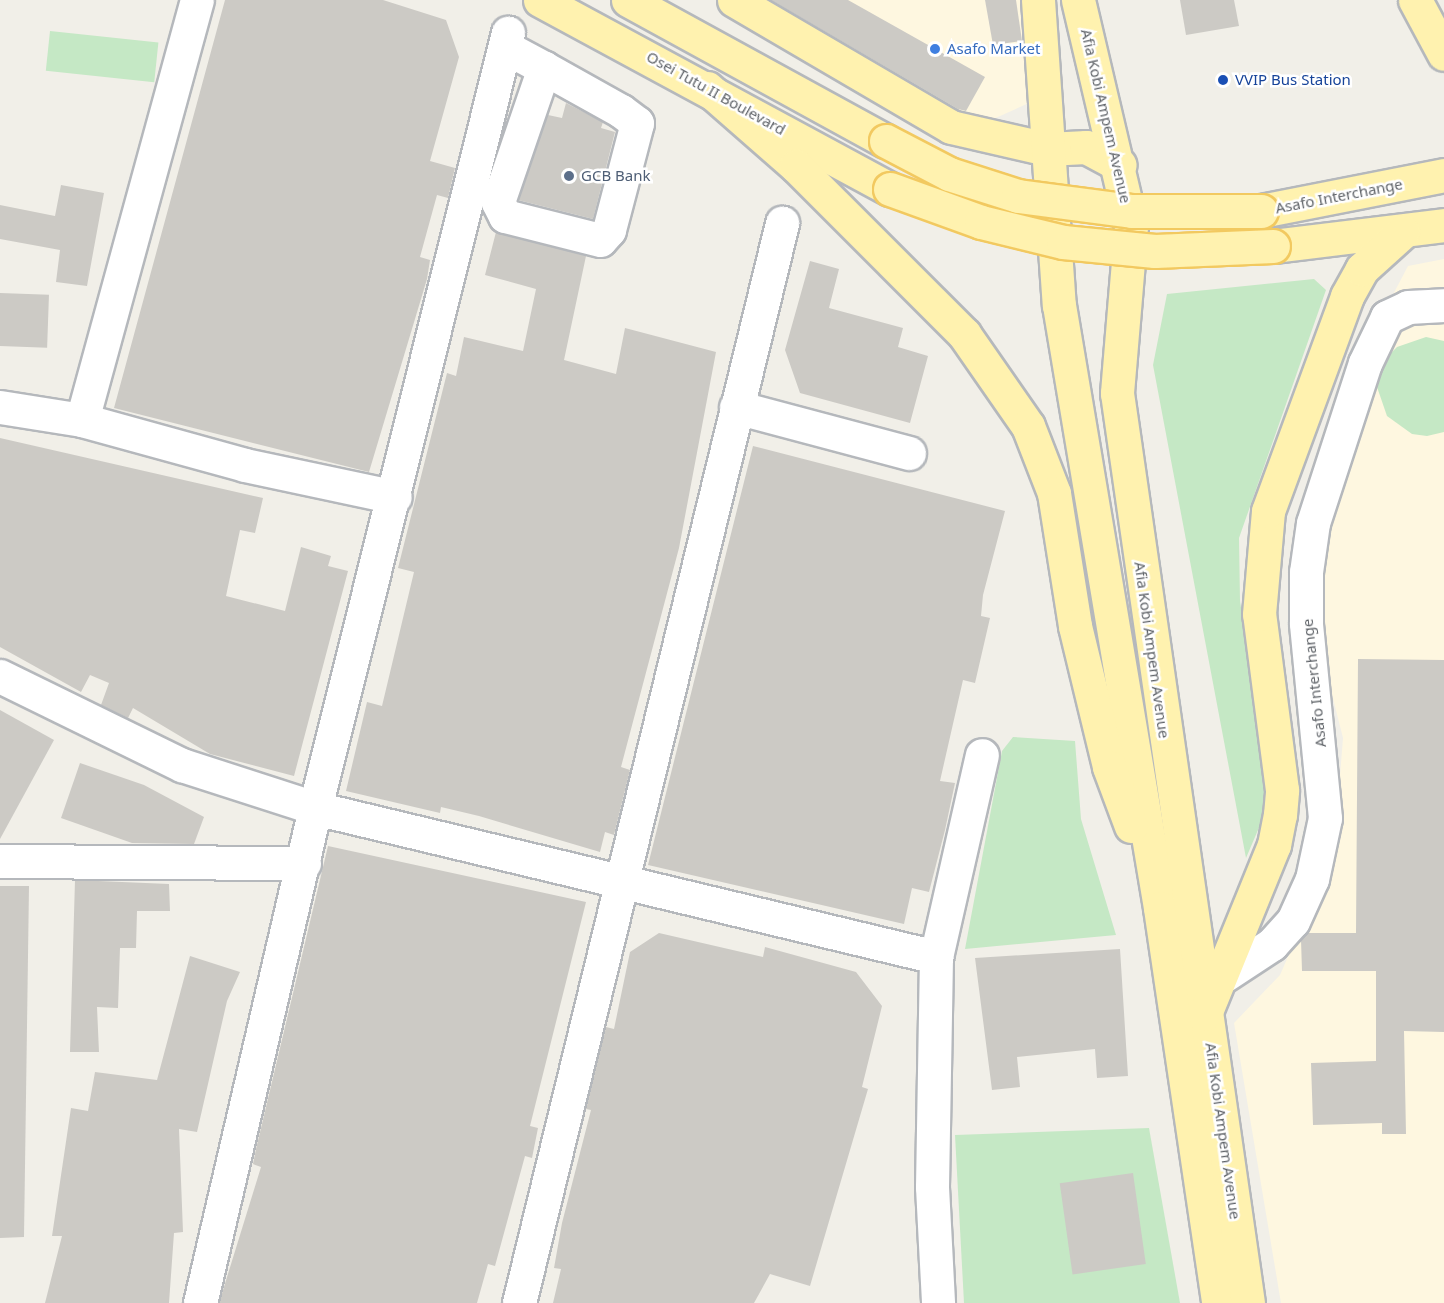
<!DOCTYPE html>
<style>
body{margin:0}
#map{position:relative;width:1444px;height:1303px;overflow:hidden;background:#f1efe8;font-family:"Noto Sans",sans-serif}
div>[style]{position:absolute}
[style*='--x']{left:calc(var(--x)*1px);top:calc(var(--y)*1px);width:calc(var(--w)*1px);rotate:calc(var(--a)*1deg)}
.commercial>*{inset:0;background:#fef7e0}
.green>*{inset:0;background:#c5e8c5;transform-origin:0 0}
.building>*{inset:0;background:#cccac5;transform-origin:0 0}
.roads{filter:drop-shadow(2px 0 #b5b8bc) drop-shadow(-2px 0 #b5b8bc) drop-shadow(0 2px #b5b8bc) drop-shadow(0 -2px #b5b8bc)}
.minor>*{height:33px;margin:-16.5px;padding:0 16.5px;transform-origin:16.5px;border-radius:16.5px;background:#fff}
.major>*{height:33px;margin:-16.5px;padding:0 16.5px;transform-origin:16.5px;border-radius:16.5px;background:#fff2af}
.bridges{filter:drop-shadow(2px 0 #f2c960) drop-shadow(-2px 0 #f2c960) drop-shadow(0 2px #f2c960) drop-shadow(0 -2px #f2c960)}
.major-bridge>*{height:33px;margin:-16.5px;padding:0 16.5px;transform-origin:16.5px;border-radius:16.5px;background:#fff2af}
.dots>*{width:16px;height:16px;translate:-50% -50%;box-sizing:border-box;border:3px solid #fff;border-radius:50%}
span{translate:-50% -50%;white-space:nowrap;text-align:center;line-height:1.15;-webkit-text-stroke:5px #fff;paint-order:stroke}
.shop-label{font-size:15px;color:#366cbe}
.left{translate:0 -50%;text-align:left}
.transit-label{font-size:15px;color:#164399}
.street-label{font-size:15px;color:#5f6368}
.service-label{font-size:15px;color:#4e5e75}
</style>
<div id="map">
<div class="commercial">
<div style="clip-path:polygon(749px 0,1021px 0,1040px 98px,980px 125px)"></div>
<div style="clip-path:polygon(1444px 259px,1444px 1303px,1281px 1303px,1234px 1023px,1280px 975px,1334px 851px,1343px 738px,1321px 651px,1318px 549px,1365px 348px,1408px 266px)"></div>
</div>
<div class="green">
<div style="left:50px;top:31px;width:109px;height:40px;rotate:6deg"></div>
<div style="clip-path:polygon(1314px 279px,1326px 290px,1239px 538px,1240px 601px,1267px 783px,1264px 816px,1246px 858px,1153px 365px,1167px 294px)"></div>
<div style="clip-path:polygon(1426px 337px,1444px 341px,1444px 432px,1427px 436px,1412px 434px,1387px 416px,1377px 387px,1386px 358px,1397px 347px)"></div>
<div style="clip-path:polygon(1013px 737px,1075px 741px,1081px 819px,1116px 935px,965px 949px,1002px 751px)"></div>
<div style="clip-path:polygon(1149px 1128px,1180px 1303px,964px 1303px,955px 1135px)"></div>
</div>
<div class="building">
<div style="clip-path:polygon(225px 0,383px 0,446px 20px,459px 57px,430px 161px,455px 168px,448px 198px,437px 195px,420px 257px,430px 260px,427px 279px,369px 472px,114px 408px)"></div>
<div style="clip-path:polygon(771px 0,848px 0,985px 77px,966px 111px,958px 109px)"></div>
<div style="clip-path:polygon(985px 0,1016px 0,1022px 41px,993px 45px)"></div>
<div style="clip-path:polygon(1180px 0,1234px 0,1239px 26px,1186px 35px)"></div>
<div style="clip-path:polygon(566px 103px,603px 122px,601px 128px,615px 132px,593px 219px,518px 200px,548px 115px,562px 118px)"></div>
<div style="clip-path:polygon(61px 185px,104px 193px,87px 286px,56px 282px,60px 250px,0 239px,0 205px,55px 216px)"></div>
<div style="clip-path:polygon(496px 232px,586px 256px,564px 360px,616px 374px,625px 328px,716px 352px,679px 548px,621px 767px,630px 770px,614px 835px,605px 832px,600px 852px,479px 816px,441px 807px,440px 813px,346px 791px,367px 702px,382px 706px,414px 572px,398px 568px,447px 373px,456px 376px,464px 337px,523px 351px,536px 289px,485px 275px)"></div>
<div style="clip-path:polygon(810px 261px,839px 269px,829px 308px,903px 328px,898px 347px,928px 356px,910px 423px,800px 393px,785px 350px)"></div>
<div style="left:0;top:293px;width:49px;height:53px;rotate:2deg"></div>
<div style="clip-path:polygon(0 438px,263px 498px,255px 533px,240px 530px,226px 596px,285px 611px,301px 547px,331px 556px,328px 566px,348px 571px,294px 776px,210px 754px,133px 708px,128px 718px,101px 705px,109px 683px,90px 675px,81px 692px,0 647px)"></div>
<div style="clip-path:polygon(753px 446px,1005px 511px,983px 595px,981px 616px,990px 618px,975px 683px,963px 680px,940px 781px,955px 783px,945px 830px,929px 892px,912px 888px,904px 924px,648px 865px)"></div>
<div style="clip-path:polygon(1358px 659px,1444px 660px,1444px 1032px,1404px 1031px,1406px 1134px,1382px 1134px,1382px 1123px,1313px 1125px,1311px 1063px,1376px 1061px,1376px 971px,1302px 971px,1301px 940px,1307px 933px,1356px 933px)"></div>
<div style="clip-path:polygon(0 710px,54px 740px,0 839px)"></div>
<div style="clip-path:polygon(80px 763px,144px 785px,204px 817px,194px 844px,132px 843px,61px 818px)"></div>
<div style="clip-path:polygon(328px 846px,586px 902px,530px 1126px,538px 1128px,532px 1158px,525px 1156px,495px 1266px,488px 1264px,477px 1303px,219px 1303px,261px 1167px,253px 1164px,256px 1149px)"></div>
<div style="clip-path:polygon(75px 880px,169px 884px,170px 911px,137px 911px,136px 948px,120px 948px,118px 1008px,97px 1007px,99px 1052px,70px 1052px)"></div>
<div style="clip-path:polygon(0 886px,29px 886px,24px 1237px,0 1238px)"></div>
<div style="clip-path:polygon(659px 933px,763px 957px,765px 947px,856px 972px,882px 1006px,862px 1087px,868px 1089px,810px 1286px,770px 1274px,754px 1303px,553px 1303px,561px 1269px,554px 1268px,562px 1223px,591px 1110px,586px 1109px,606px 1027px,614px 1029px,630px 952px)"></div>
<div style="clip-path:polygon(1120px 949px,1128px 1076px,1097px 1078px,1095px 1049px,1017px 1057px,1020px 1087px,992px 1090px,975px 958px)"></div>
<div style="clip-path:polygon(190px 956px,240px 972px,227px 1001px,197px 1132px,179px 1129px,183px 1232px,174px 1233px,169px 1303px,45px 1303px,62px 1236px,52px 1236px,71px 1108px,88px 1111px,95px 1072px,157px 1080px)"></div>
<div style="left:1133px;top:1173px;width:92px;height:74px;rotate:82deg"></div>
</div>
<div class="roads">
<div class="minor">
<div style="--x:505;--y:47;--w:44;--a:28.3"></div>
<div style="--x:544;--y:68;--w:88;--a:29.2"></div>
<div style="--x:621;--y:111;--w:20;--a:37"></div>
<div style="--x:637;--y:123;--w:111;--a:104.7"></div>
<div style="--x:609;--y:230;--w:13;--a:132"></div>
<div style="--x:600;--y:240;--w:98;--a:-165.8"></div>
<div style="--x:505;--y:216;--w:16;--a:-117"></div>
<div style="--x:498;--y:202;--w:142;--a:-71.1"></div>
<div style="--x:0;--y:407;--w:83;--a:9"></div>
<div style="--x:82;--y:420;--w:169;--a:15.4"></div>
<div style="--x:245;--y:465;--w:153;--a:12"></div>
<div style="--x:736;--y:407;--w:179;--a:14.9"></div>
<div style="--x:82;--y:420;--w:435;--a:-74.7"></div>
<div style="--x:0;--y:676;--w:203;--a:26.1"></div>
<div style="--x:182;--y:765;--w:140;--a:17.9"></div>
<div style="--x:315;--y:808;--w:639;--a:13.49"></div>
<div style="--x:936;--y:957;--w:207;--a:-77.2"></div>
<div style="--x:0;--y:861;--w:304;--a:0.4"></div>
<div style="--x:936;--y:957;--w:230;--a:91"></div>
<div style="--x:932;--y:1187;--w:116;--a:87"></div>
<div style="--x:1225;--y:975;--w:56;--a:-33.4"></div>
<div style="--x:1272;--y:944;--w:31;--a:-48"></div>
<div style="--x:1293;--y:921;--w:46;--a:-65.7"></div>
<div style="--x:1312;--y:879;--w:62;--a:-78"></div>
<div style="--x:1325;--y:818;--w:196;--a:-95.6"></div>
<div style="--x:1306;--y:623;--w:51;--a:-90"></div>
<div style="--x:1306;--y:572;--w:49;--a:-81.9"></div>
<div style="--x:1313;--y:523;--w:168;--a:-72"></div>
<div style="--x:1365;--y:363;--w:51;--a:-64.4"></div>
<div style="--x:1387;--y:317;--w:23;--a:-25"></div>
<div style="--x:1408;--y:307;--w:36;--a:-3"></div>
<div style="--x:200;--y:1303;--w:508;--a:-76.92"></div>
<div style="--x:315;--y:808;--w:799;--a:-76.02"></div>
<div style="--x:519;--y:1303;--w:1112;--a:-76.31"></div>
</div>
<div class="major">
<div style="--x:540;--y:0;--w:398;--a:28.4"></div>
<div style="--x:628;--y:0;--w:294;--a:28.7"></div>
<div style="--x:734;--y:0;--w:251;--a:30.3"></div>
<div style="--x:951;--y:127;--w:98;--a:12.9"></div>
<div style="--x:1047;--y:149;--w:39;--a:-3"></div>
<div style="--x:1086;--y:147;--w:38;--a:28"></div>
<div style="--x:1038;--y:0;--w:306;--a:86.1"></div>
<div style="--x:1059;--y:305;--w:611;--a:80.49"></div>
<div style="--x:1160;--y:908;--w:399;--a:81.6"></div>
<div style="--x:1078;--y:0;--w:232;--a:76.8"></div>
<div style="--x:1131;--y:226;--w:168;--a:94.8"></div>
<div style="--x:1117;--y:393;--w:919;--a:81.81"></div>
<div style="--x:1415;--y:0;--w:61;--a:61.8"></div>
<div style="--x:707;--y:88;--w:118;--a:41.2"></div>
<div style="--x:796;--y:166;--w:238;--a:45"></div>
<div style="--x:964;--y:334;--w:112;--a:55.2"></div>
<div style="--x:1028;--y:426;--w:72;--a:68.8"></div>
<div style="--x:1054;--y:493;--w:135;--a:81"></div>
<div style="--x:1075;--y:626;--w:145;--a:76.4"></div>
<div style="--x:1109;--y:767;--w:63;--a:69.6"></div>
<div style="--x:1261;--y:211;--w:187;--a:-11.1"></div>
<div style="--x:1273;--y:246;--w:172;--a:-7"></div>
<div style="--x:1205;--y:1014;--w:183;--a:-67.8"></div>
<div style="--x:1274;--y:845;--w:31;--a:-79"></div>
<div style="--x:1280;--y:815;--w:25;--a:-85"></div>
<div style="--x:1282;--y:790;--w:177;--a:-97.4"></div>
<div style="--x:1259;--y:614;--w:103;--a:-85"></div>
<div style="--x:1268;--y:511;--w:229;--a:-69.8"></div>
<div style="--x:1347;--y:296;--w:31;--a:-61"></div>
<div style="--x:1362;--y:269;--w:55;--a:-42.1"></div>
</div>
</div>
<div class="bridges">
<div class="major-bridge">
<div style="--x:886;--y:141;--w:71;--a:27.6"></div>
<div style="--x:949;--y:174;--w:72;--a:17.7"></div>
<div style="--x:1018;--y:196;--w:115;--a:7.5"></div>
<div style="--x:1132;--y:211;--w:129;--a:0"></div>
<div style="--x:890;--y:189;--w:97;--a:19.9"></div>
<div style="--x:981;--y:222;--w:84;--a:13.7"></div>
<div style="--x:1063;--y:242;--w:92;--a:5.6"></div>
<div style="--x:1155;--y:251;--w:118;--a:-2.4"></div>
</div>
</div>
<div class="dots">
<div style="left:935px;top:49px;background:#3f7fe0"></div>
<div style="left:1223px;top:80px;background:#1a4fb4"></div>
<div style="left:569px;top:176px;background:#5c6f8a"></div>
</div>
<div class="shop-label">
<span class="left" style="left:947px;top:49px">Asafo Market</span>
</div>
<div class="transit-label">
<span class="left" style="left:1235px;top:80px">VVIP Bus Station</span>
</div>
<div class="street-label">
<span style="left:716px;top:93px;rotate:29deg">Osei Tutu II Boulevard</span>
<span style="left:1106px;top:116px;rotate:77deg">Afia Kobi Ampem Avenue</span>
<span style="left:1339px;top:196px;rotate:-11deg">Asafo Interchange</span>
<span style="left:1152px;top:650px;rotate:82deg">Afia Kobi Ampem Avenue</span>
<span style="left:1314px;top:683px;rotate:-96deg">Asafo Interchange</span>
<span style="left:1223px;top:1131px;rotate:82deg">Afia Kobi Ampem Avenue</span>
</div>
<div class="service-label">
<span class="left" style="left:581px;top:176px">GCB Bank</span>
</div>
</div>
